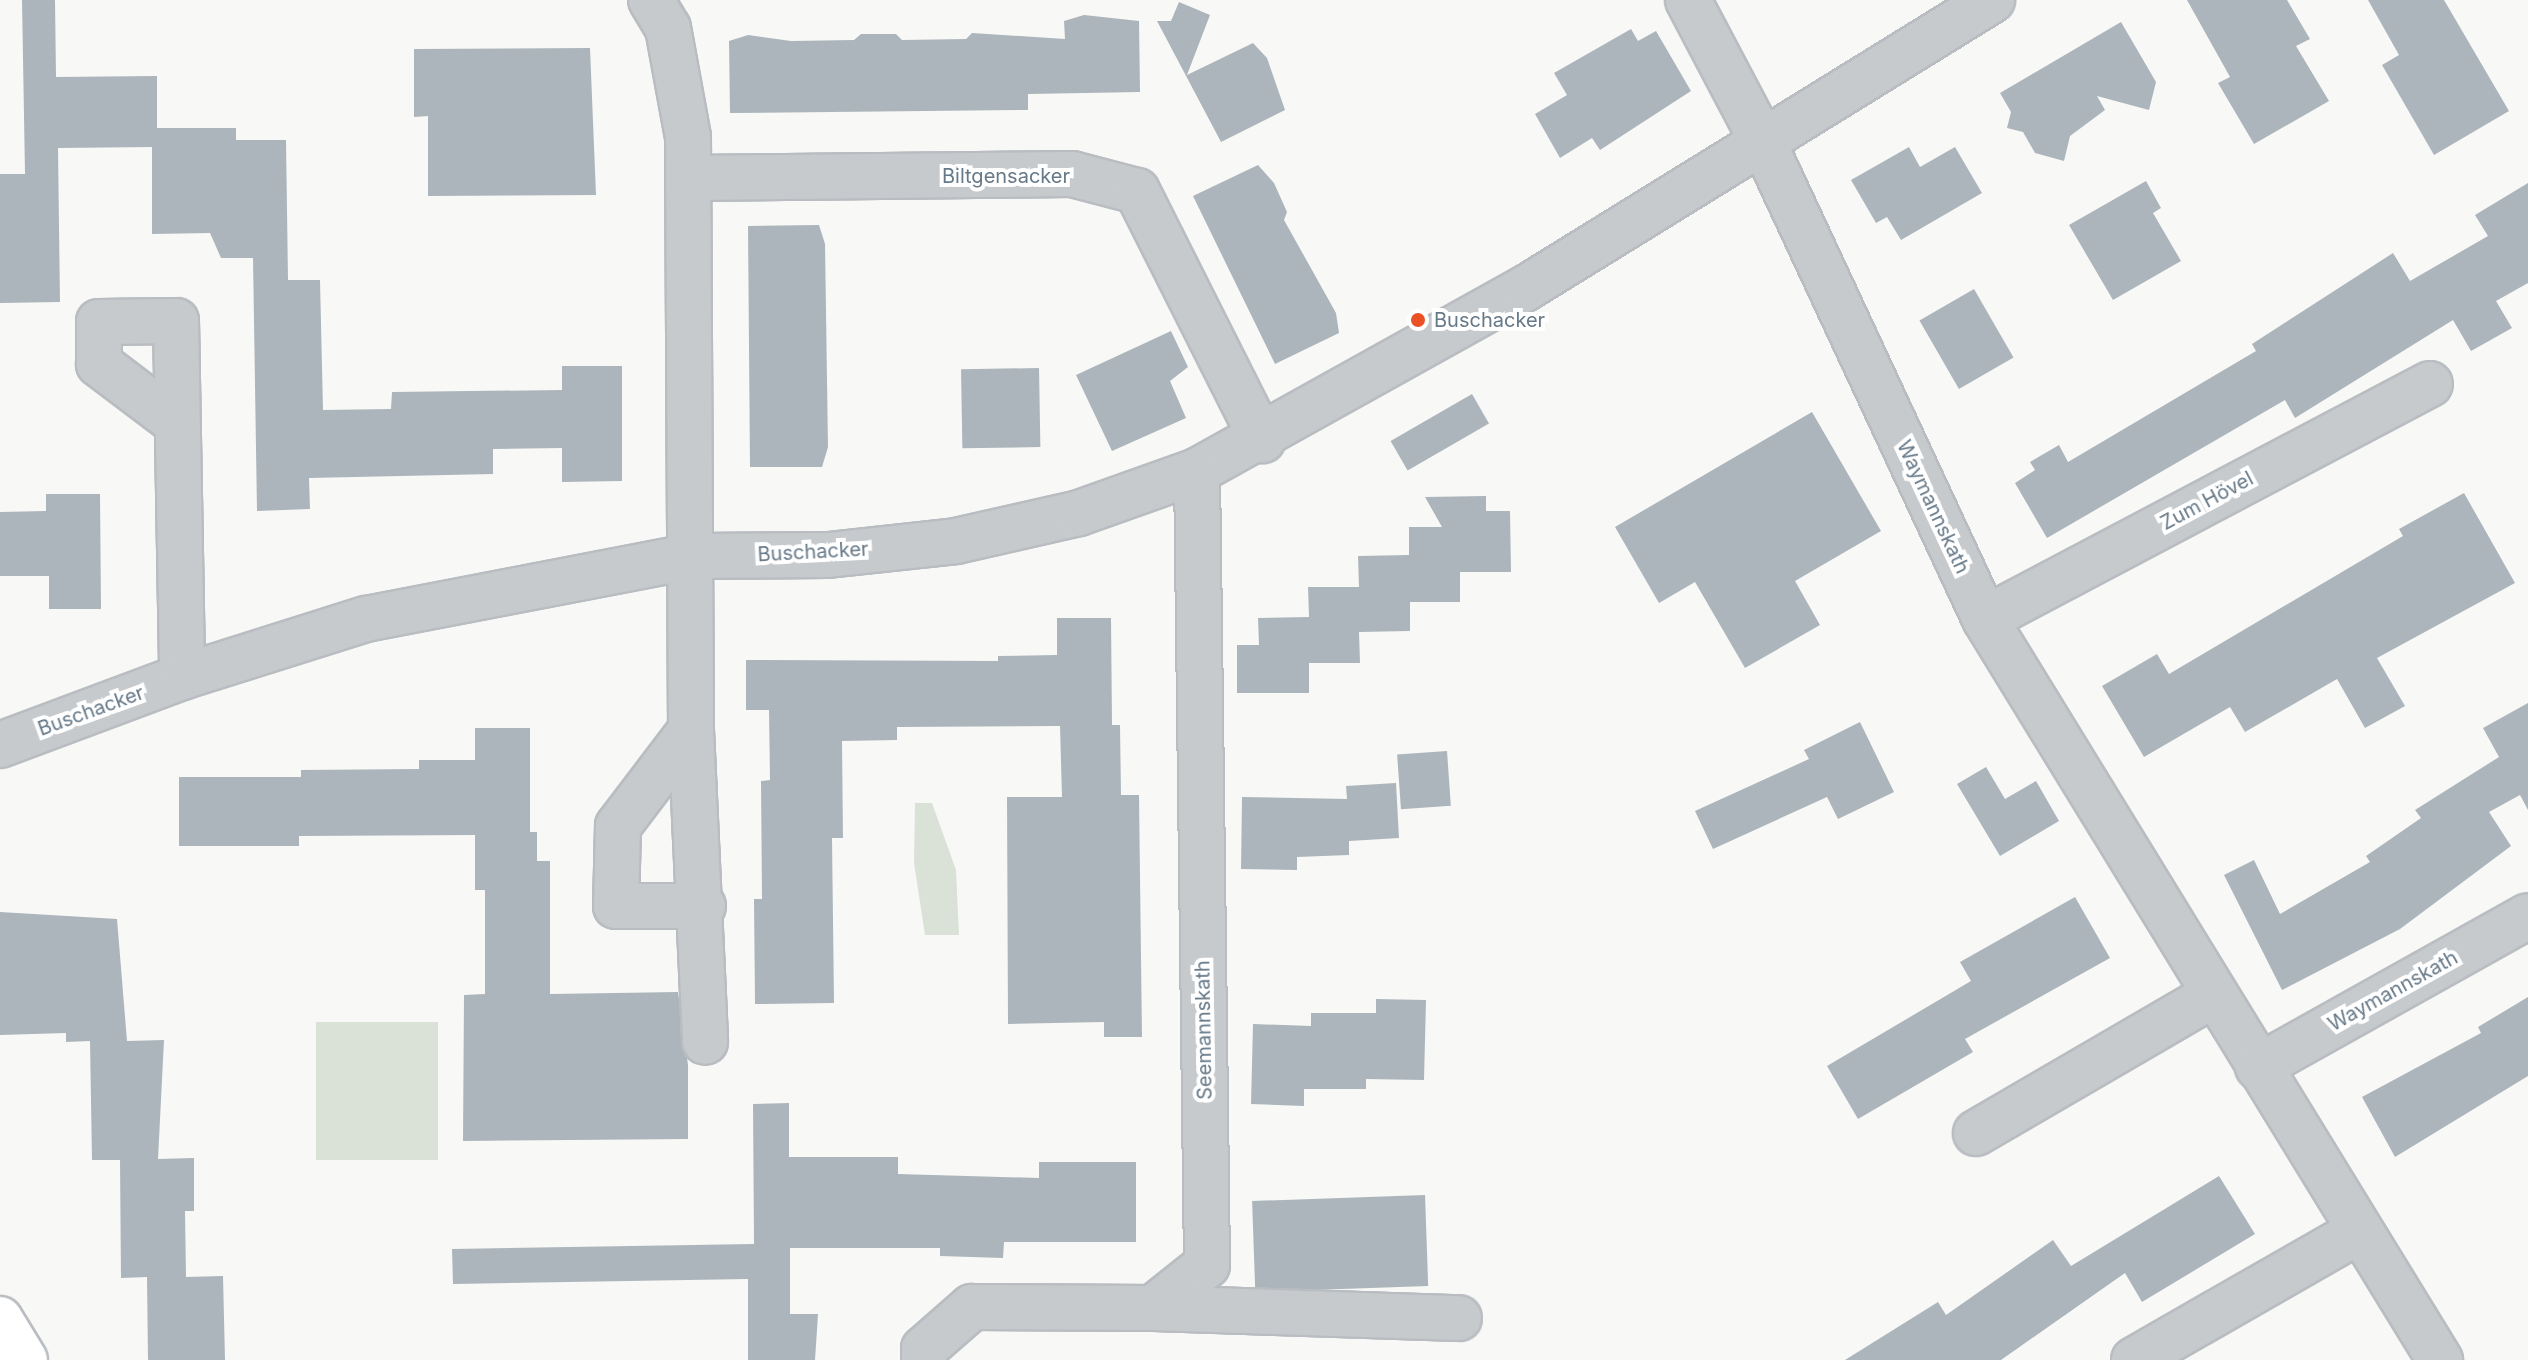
<!DOCTYPE html>
<meta charset="utf-8">
<style>
body{margin:0}
#map{position:relative;width:2528px;height:1360px;overflow:hidden;background:#f8f8f6;font-family:Inter,sans-serif}
div>[style]{position:absolute}
[style*='--x']{left:calc(var(--x)*1px);top:calc(var(--y)*1px);width:calc(var(--w)*1px);rotate:calc(var(--a)*1deg)}
.green>*{inset:0;background:#dae1d7;transform-origin:0 0}
.building>*{inset:0;background:#acb5bb;transform-origin:0 0}
.roads{filter:drop-shadow(2px 0 #b9bdc1) drop-shadow(-2px 0 #b9bdc1) drop-shadow(0 2px #b9bdc1) drop-shadow(0 -2px #b9bdc1)}
.minor>*{height:44px;margin:-22px;padding:0 22px;transform-origin:22px;border-radius:22px;background:#c6cacd}
.major>*{height:44px;margin:-22px;padding:0 22px;transform-origin:22px;border-radius:22px;background:#fff}
.dots>*{width:22px;height:22px;translate:-50% -50%;box-sizing:border-box;border:4px solid #fff;border-radius:50%}
span{translate:-50% -50%;white-space:nowrap;text-align:center;line-height:1.15;-webkit-text-stroke:8px #fff;paint-order:stroke}
.street-label{font-size:20px;color:#667988}
.poi-label{font-size:20px;color:#667988}
.left{translate:0 -50%;text-align:left}
</style>
<div id="map">
<div class="green">
<div style="clip-path:polygon(915px 803px,932px 803px,956px 870px,959px 935px,925px 935px,914px 863px)"></div>
<div style="left:316px;top:1022px;width:122px;height:138px"></div>
</div>
<div class="building">
<div style="clip-path:polygon(22px 0,55px 0,56px 77px,157px 76px,157px 128px,236px 128px,236px 140px,286px 140px,288px 280px,320px 280px,323px 410px,391px 409px,392px 392px,562px 390px,562px 366px,622px 366px,622px 481px,562px 482px,562px 448px,493px 449px,493px 474px,309px 478px,310px 509px,257px 511px,253px 258px,221px 258px,210px 233px,152px 234px,152px 147px,58px 148px,60px 302px,0 303px,0 174px,25px 174px)"></div>
<div style="clip-path:polygon(2187px 0,2287px 0,2310px 39px,2296px 46px,2329px 101px,2254px 144px,2218px 83px,2230px 77px)"></div>
<div style="clip-path:polygon(2368px 0,2444px 0,2509px 111px,2434px 155px,2382px 65px,2399px 55px)"></div>
<div style="clip-path:polygon(1179px 2px,1210px 15px,1187px 75px,1253px 43px,1267px 58px,1285px 110px,1221px 142px,1157px 21px,1171px 21px)"></div>
<div style="clip-path:polygon(1084px 15px,1139px 21px,1140px 92px,1028px 94px,1028px 110px,730px 113px,729px 41px,748px 35px,791px 41px,854px 40px,861px 34px,896px 34px,902px 40px,966px 39px,972px 33px,1065px 39px,1064px 21px)"></div>
<div style="clip-path:polygon(2121px 22px,2156px 82px,2149px 110px,2097px 96px,2105px 110px,2070px 136px,2064px 161px,2035px 153px,2023px 132px,2007px 128px,2011px 112px,2000px 93px)"></div>
<div style="clip-path:polygon(1631px 29px,1638px 41px,1656px 31px,1691px 91px,1600px 150px,1592px 138px,1560px 158px,1535px 114px,1567px 95px,1554px 73px)"></div>
<div style="clip-path:polygon(590px 48px,596px 195px,428px 196px,428px 116px,414px 117px,414px 49px)"></div>
<div style="clip-path:polygon(1909px 147px,1920px 167px,1955px 147px,1982px 193px,1901px 240px,1887px 217px,1876px 223px,1851px 180px)"></div>
<div style="clip-path:polygon(1258px 165px,1274px 183px,1287px 212px,1284px 220px,1336px 313px,1339px 333px,1275px 364px,1193px 196px)"></div>
<div style="clip-path:polygon(2146px 181px,2161px 208px,2153px 213px,2181px 261px,2113px 300px,2069px 225px)"></div>
<div style="clip-path:polygon(2528px 183px,2528px 283px,2496px 301px,2512px 328px,2471px 351px,2453px 320px,2295px 418px,2285px 400px,2047px 538px,2015px 483px,2035px 470px,2030px 462px,2059px 445px,2068px 462px,2256px 351px,2252px 344px,2393px 253px,2410px 281px,2488px 236px,2475px 215px)"></div>
<div style="clip-path:polygon(819px 225px,825px 244px,828px 447px,822px 467px,750px 467px,748px 226px)"></div>
<div style="left:1974px;top:289px;width:79px;height:63px;rotate:60deg"></div>
<div style="clip-path:polygon(1171px 331px,1188px 367px,1170px 381px,1186px 418px,1112px 451px,1076px 375px)"></div>
<div style="left:1039px;top:368px;width:79px;height:78px;rotate:89deg"></div>
<div style="left:1472px;top:394px;width:34px;height:94px;rotate:60deg"></div>
<div style="clip-path:polygon(1812px 412px,1881px 531px,1795px 581px,1820px 625px,1745px 668px,1695px 582px,1659px 603px,1615px 527px)"></div>
<div style="clip-path:polygon(2464px 493px,2515px 583px,2377px 658px,2405px 706px,2365px 728px,2337px 679px,2245px 732px,2230px 707px,2144px 757px,2102px 686px,2157px 654px,2169px 674px,2403px 536px,2399px 529px)"></div>
<div style="clip-path:polygon(46px 494px,100px 494px,101px 609px,49px 609px,49px 576px,0 576px,0 512px,46px 511px)"></div>
<div style="clip-path:polygon(1486px 496px,1486px 511px,1510px 511px,1511px 572px,1460px 572px,1460px 602px,1410px 602px,1410px 631px,1359px 632px,1360px 663px,1309px 663px,1309px 693px,1237px 693px,1237px 645px,1259px 645px,1258px 618px,1309px 617px,1308px 587px,1359px 587px,1358px 556px,1409px 555px,1409px 527px,1442px 527px,1425px 497px)"></div>
<div style="clip-path:polygon(1057px 618px,1111px 618px,1112px 725px,1120px 725px,1121px 795px,1139px 795px,1142px 1037px,1104px 1037px,1104px 1022px,1008px 1024px,1007px 797px,1062px 797px,1060px 726px,897px 727px,897px 740px,842px 741px,843px 838px,832px 838px,834px 1003px,755px 1004px,754px 899px,762px 899px,761px 781px,770px 780px,769px 710px,746px 710px,746px 660px,998px 661px,998px 656px,1057px 655px)"></div>
<div style="clip-path:polygon(2528px 703px,2528px 810px,2520px 795px,2489px 812px,2511px 846px,2400px 929px,2282px 990px,2224px 875px,2254px 860px,2280px 914px,2370px 862px,2366px 856px,2421px 818px,2415px 810px,2499px 757px,2483px 728px)"></div>
<div style="clip-path:polygon(1860px 722px,1894px 792px,1838px 819px,1827px 797px,1713px 849px,1695px 811px,1809px 759px,1804px 750px)"></div>
<div style="clip-path:polygon(475px 728px,530px 728px,530px 832px,537px 832px,537px 861px,550px 861px,550px 994px,678px 992px,688px 1065px,688px 1139px,463px 1141px,464px 995px,485px 994px,485px 890px,475px 890px,475px 835px,299px 836px,299px 846px,179px 846px,179px 777px,301px 777px,301px 770px,419px 769px,419px 760px,475px 760px)"></div>
<div style="left:1447px;top:751px;width:55px;height:50px;rotate:86deg"></div>
<div style="clip-path:polygon(1986px 767px,2005px 799px,2036px 781px,2059px 821px,2000px 856px,1957px 784px)"></div>
<div style="clip-path:polygon(1396px 783px,1399px 838px,1349px 841px,1349px 855px,1297px 857px,1297px 870px,1241px 869px,1242px 797px,1347px 799px,1346px 786px)"></div>
<div style="clip-path:polygon(2075px 897px,2110px 958px,1965px 1039px,1973px 1052px,1858px 1119px,1827px 1066px,1971px 981px,1960px 962px)"></div>
<div style="clip-path:polygon(0 912px,117px 919px,127px 1041px,164px 1040px,158px 1159px,194px 1158px,194px 1211px,185px 1211px,186px 1277px,223px 1276px,225px 1360px,148px 1360px,147px 1277px,121px 1278px,120px 1160px,92px 1160px,90px 1041px,66px 1042px,66px 1033px,0 1035px)"></div>
<div style="clip-path:polygon(2528px 997px,2528px 1076px,2395px 1157px,2362px 1097px,2481px 1033px,2478px 1027px)"></div>
<div style="clip-path:polygon(1376px 999px,1426px 1000px,1424px 1080px,1366px 1079px,1366px 1089px,1304px 1089px,1304px 1106px,1251px 1104px,1253px 1024px,1311px 1026px,1311px 1013px,1376px 1013px)"></div>
<div style="clip-path:polygon(789px 1103px,789px 1157px,898px 1157px,898px 1174px,1039px 1178px,1039px 1162px,1136px 1162px,1136px 1242px,1004px 1242px,1003px 1258px,940px 1256px,940px 1248px,790px 1248px,790px 1314px,818px 1314px,815px 1360px,748px 1360px,748px 1279px,453px 1284px,452px 1249px,754px 1244px,753px 1104px)"></div>
<div style="clip-path:polygon(2219px 1176px,2255px 1234px,2142px 1302px,2125px 1273px,2001px 1360px,1845px 1360px,1938px 1302px,1946px 1315px,2053px 1240px,2071px 1266px)"></div>
<div style="left:1425px;top:1195px;width:91px;height:173px;rotate:88deg"></div>
</div>
<div class="roads">
<div class="minor">
<div style="--x:651;--y:0;--w:33;--a:59"></div>
<div style="--x:668;--y:28;--w:111;--a:79.6"></div>
<div style="--x:688;--y:137;--w:593;--a:89.71"></div>
<div style="--x:691;--y:730;--w:312;--a:87.4"></div>
<div style="--x:1688;--y:0;--w:161;--a:62.2"></div>
<div style="--x:1763;--y:142;--w:526;--a:65.04"></div>
<div style="--x:1985;--y:619;--w:870;--a:58.45"></div>
<div style="--x:690;--y:178;--w:382;--a:-0.6"></div>
<div style="--x:1072;--y:174;--w:67;--a:14.7"></div>
<div style="--x:1137;--y:191;--w:279;--a:63.3"></div>
<div style="--x:177;--y:423;--w:98;--a:-142.9"></div>
<div style="--x:99;--y:364;--w:42;--a:-90"></div>
<div style="--x:99;--y:322;--w:77;--a:-0.7"></div>
<div style="--x:176;--y:321;--w:356;--a:89"></div>
<div style="--x:1985;--y:619;--w:503;--a:-27.84"></div>
<div style="--x:691;--y:730;--w:121;--a:127.2"></div>
<div style="--x:618;--y:826;--w:80;--a:91.4"></div>
<div style="--x:616;--y:906;--w:87;--a:0"></div>
<div style="--x:0;--y:745;--w:194;--a:-20.5"></div>
<div style="--x:182;--y:677;--w:193;--a:-17.5"></div>
<div style="--x:366;--y:619;--w:333;--a:-10.9"></div>
<div style="--x:693;--y:556;--w:135;--a:-0.4"></div>
<div style="--x:828;--y:555;--w:129;--a:-6.2"></div>
<div style="--x:956;--y:541;--w:126;--a:-12.8"></div>
<div style="--x:1079;--y:513;--w:125;--a:-19.6"></div>
<div style="--x:1197;--y:471;--w:376;--a:-29.1"></div>
<div style="--x:1526;--y:288;--w:548;--a:-31.72"></div>
<div style="--x:2258;--y:1067;--w:309;--a:-29.2"></div>
<div style="--x:1976;--y:1133;--w:274;--a:-30.2"></div>
<div style="--x:1153;--y:1308;--w:306;--a:1.9"></div>
<div style="--x:924;--y:1360;--w:11;--a:-90"></div>
<div style="--x:924;--y:1349;--w:64;--a:-41.2"></div>
<div style="--x:972;--y:1307;--w:181;--a:0.3"></div>
<div style="--x:1153;--y:1308;--w:69;--a:-38.5"></div>
<div style="--x:1207;--y:1265;--w:794;--a:-90.72"></div>
<div style="--x:2134;--y:1360;--w:256;--a:-29.8"></div>
</div>
<div class="major">
<div style="--x:0;--y:1319;--w:48;--a:58.6"></div>
</div>
</div>
<div class="dots">
<div style="left:1418px;top:320px;background:#ea5225"></div>
</div>
<div class="street-label">
<span style="left:1006px;top:176px">Biltgensacker</span>
<span style="left:2207px;top:501px;rotate:-28deg">Zum Hövel</span>
<span style="left:1933px;top:507px;rotate:65deg">Waymannskath</span>
<span style="left:813px;top:552px;rotate:-3deg">Buschacker</span>
<span style="left:91px;top:711px;rotate:-20deg">Buschacker</span>
<span style="left:2393px;top:991px;rotate:-29deg">Waymannskath</span>
<span style="left:1204px;top:1030px;rotate:-91deg">Seemannskath</span>
</div>
<div class="poi-label">
<span class="left" style="left:1434px;top:320px">Buschacker</span>
</div>
</div>
